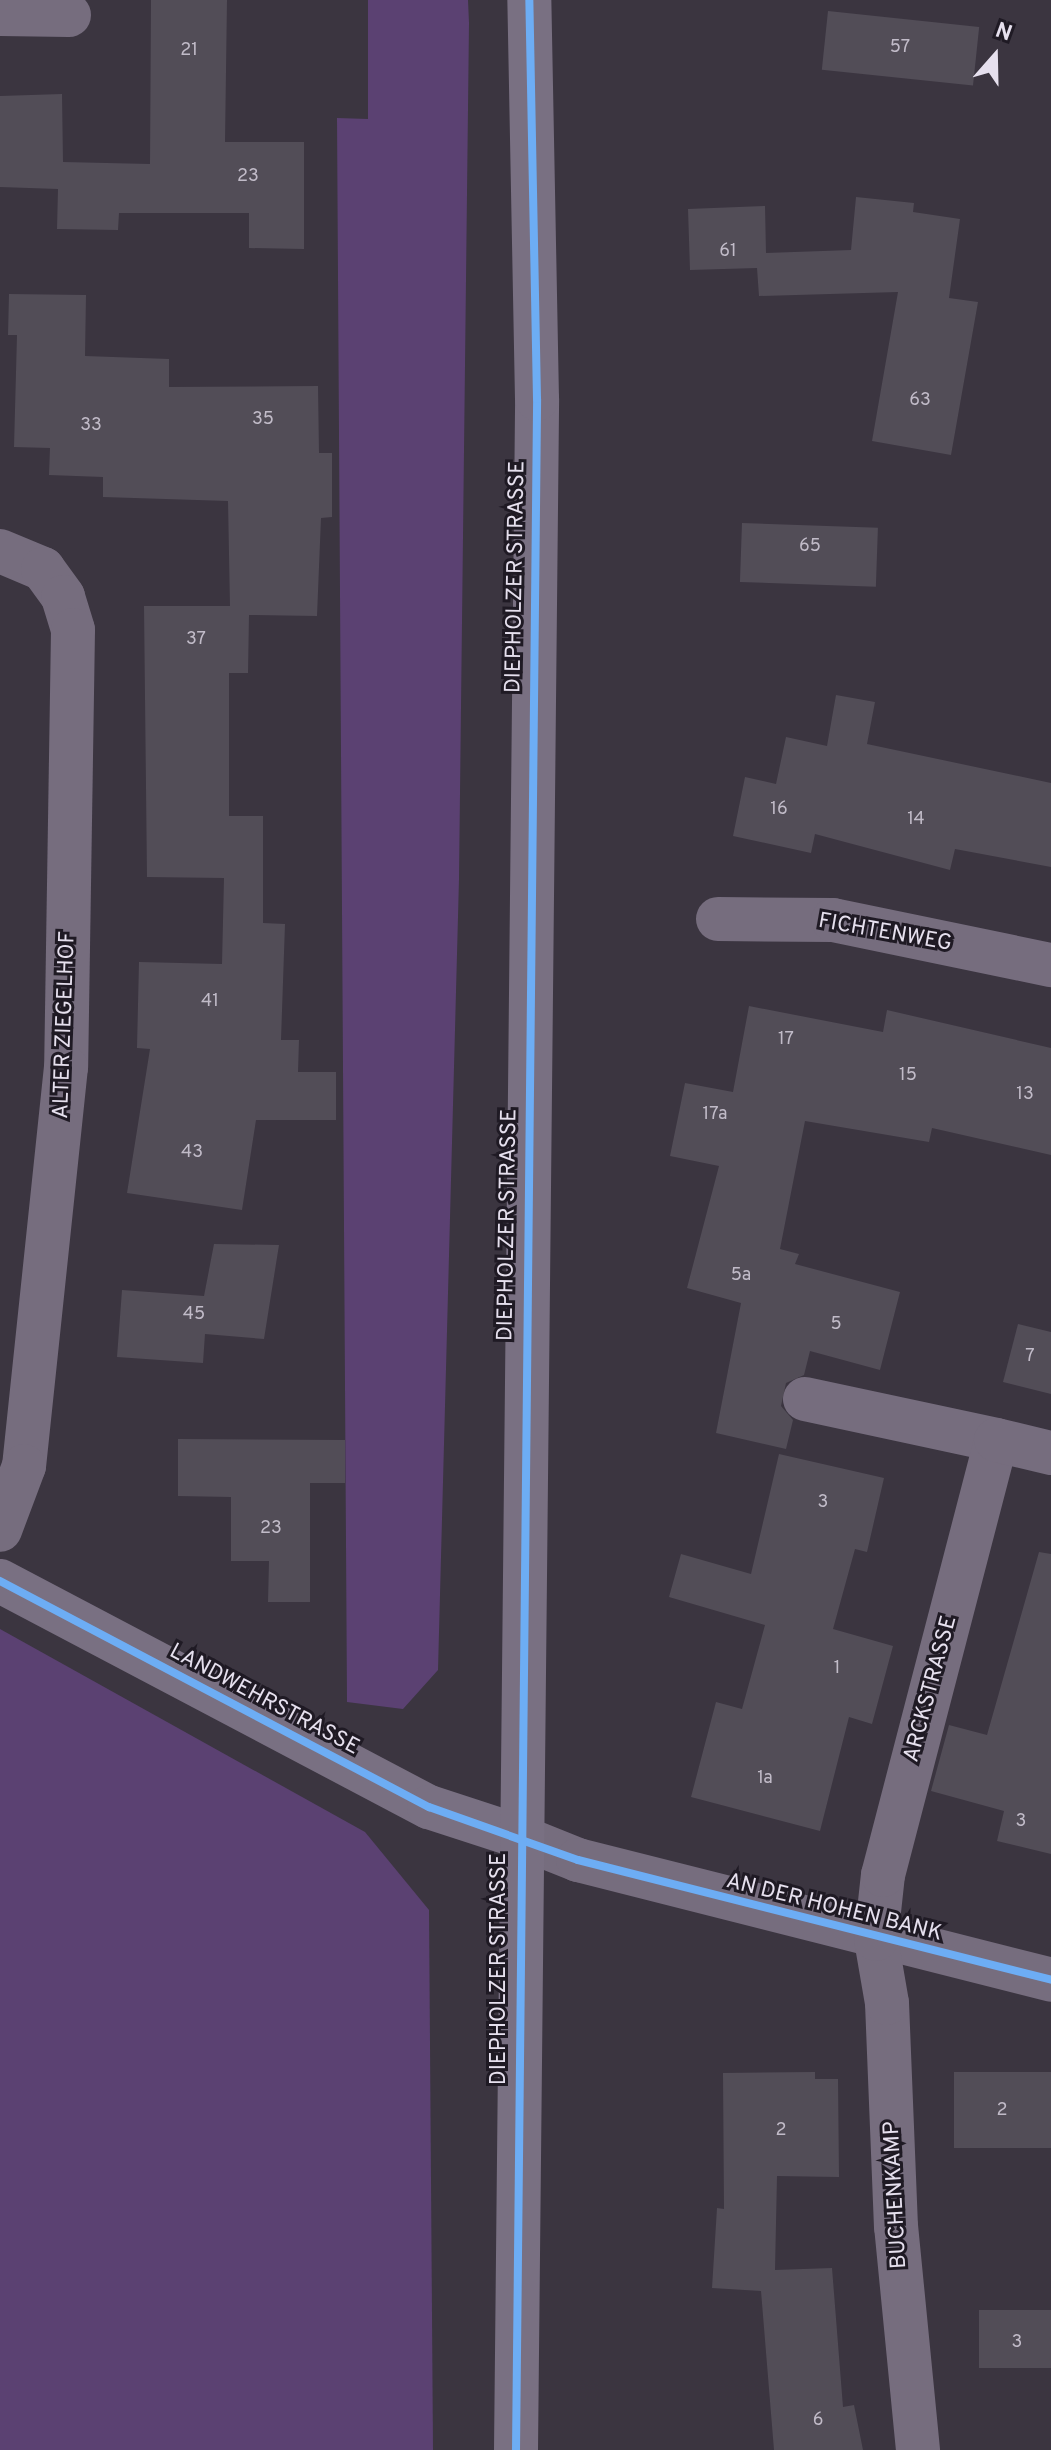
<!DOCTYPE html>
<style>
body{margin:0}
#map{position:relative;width:1051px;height:2450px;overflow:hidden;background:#3b3540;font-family:Overpass,sans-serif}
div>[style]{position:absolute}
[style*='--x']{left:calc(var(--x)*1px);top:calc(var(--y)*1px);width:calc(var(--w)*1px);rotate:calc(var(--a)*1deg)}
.green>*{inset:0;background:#5b4172}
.building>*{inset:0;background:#524d57;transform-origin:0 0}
.street>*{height:44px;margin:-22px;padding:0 22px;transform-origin:22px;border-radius:22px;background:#766d7e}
.secondary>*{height:44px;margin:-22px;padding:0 22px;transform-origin:22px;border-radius:22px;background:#797082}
.cycleway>*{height:8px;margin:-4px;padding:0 4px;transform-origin:4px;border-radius:4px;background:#6dadf4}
span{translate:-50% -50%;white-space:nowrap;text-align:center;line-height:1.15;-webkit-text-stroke:6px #1f1a24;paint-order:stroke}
.number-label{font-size:18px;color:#c1bbc8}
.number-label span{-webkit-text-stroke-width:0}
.street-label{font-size:22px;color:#e6e0ee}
.north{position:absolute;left:955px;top:16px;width:80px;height:80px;-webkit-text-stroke:6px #1f1a24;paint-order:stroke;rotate:20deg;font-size:22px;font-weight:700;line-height:32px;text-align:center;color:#e6e0ee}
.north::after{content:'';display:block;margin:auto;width:28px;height:36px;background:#e6e0ee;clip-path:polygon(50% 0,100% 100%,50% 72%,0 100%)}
</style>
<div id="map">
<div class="green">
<div style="clip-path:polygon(368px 0,468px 0,469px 23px,459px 879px,438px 1670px,403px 1709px,347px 1702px,337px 118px,368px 119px)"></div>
<div style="clip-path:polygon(0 1629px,365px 1832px,429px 1910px,433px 2450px,0 2450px)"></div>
</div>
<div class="building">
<div style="clip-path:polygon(151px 0,227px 0,225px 142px,304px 142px,304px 249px,249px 248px,249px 213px,119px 213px,118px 230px,57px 229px,58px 189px,0 187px,0 96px,62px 94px,63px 162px,150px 164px)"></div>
<div style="left:828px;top:11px;width:152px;height:59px;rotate:6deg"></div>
<div style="clip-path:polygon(856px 197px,914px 203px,913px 212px,960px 219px,949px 298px,978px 302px,951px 455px,872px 441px,898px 292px,759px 296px,757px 268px,690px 270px,688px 209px,765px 206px,766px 253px,851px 250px)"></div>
<div style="clip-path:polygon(9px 294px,86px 295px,85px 356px,169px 359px,169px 387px,318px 386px,319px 453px,332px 453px,332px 517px,321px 518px,317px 616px,249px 615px,248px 673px,229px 673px,229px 816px,263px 816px,263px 923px,285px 924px,281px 1040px,299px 1040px,298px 1072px,336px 1072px,336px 1120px,256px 1120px,242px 1210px,127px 1193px,150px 1049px,137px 1048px,139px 962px,222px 964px,224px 878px,147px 877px,144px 606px,230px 606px,228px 501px,103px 497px,103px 477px,49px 475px,50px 448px,14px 447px,17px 335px,8px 335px)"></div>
<div style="left:742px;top:523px;width:136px;height:59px;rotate:2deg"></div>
<div style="clip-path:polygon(836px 695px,875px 702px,867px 744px,1051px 783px,1051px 867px,955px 849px,950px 870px,815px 834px,811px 853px,733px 836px,745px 777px,776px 784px,786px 737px,827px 746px)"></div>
<div style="clip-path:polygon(749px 1006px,883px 1032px,887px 1010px,1051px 1048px,1051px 1155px,932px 1128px,929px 1142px,805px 1121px,780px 1249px,799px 1254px,795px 1264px,900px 1292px,880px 1370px,810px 1351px,804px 1375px,786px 1383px,781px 1406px,793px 1420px,786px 1449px,716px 1433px,741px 1303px,687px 1288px,719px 1166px,670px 1156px,685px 1083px,733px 1092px)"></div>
<div style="clip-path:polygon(214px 1244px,279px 1245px,264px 1339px,205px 1334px,203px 1363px,117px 1357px,122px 1290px,204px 1296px)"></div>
<div style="clip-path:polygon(1018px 1324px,1051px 1332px,1051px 1394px,1003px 1382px)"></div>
<div style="clip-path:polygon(178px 1439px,345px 1440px,345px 1483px,310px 1483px,310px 1602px,268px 1602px,269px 1561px,231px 1561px,231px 1497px,178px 1496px)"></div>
<div style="clip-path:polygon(779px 1454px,884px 1478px,867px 1552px,855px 1549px,833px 1629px,893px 1646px,872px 1724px,849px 1717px,820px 1831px,691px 1797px,716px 1702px,742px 1709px,765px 1625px,669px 1597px,681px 1554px,751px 1574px)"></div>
<div style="clip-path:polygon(1039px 1552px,1051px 1554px,1051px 1854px,997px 1841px,1004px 1811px,931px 1791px,949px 1725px,987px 1735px)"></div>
<div style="clip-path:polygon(815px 2072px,815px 2079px,838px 2079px,839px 2177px,777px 2176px,775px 2270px,832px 2268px,843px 2407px,854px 2405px,863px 2450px,774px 2450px,761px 2291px,712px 2288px,717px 2208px,724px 2209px,723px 2073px)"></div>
<div style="left:1051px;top:2072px;width:76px;height:97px;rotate:90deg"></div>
<div style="left:1051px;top:2310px;width:58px;height:72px;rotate:90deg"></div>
</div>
<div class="street">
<div style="--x:0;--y:14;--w:69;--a:0.8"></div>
<div style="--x:0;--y:551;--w:47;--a:22.7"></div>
<div style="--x:43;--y:569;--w:34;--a:54"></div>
<div style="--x:63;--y:597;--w:34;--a:73"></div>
<div style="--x:73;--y:630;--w:437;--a:90.9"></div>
<div style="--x:66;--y:1067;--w:401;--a:96"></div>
<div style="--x:24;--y:1466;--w:68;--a:110.6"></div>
<div style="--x:718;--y:919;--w:115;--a:0.5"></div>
<div style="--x:833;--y:920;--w:223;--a:11.7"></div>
<div style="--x:805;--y:1399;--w:195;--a:12.1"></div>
<div style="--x:518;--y:1836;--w:65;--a:21.8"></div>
<div style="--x:578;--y:1860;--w:488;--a:14.2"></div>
<div style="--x:918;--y:2450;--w:224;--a:-95.6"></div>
<div style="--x:896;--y:2227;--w:224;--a:-92.3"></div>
<div style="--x:887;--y:2003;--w:65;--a:-99.8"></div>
<div style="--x:876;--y:1939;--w:64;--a:-83.8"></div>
<div style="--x:883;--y:1875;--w:449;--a:-75.4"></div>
<div style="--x:996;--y:1440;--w:57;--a:13.3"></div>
</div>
<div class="secondary">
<div style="--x:0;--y:1581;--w:485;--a:27.8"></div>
<div style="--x:429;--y:1807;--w:94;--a:18"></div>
<div style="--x:516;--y:2450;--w:2051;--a:-89.41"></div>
<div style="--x:537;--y:399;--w:399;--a:-91.1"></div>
</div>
<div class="cycleway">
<div style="--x:0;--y:1581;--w:485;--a:27.8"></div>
<div style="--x:429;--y:1807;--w:158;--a:19.6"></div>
<div style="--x:578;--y:1860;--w:488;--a:14.2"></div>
<div style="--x:516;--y:2450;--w:2051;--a:-89.41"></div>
<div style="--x:537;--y:399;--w:399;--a:-91.1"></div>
</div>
<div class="number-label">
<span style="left:900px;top:48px">57</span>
<span style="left:189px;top:51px">21</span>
<span style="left:248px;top:177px">23</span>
<span style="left:728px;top:252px">61</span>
<span style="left:920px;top:401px">63</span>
<span style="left:263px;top:420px">35</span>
<span style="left:91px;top:426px">33</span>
<span style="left:810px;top:547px">65</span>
<span style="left:196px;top:640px">37</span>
<span style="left:779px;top:810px">16</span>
<span style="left:916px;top:820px">14</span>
<span style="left:210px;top:1002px">41</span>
<span style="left:786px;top:1040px">17</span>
<span style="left:908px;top:1076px">15</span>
<span style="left:1025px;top:1095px">13</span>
<span style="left:715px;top:1115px">17a</span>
<span style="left:192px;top:1153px">43</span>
<span style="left:741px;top:1276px">5a</span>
<span style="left:194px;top:1315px">45</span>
<span style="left:836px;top:1325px">5</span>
<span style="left:1030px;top:1357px">7</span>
<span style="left:823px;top:1503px">3</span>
<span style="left:271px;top:1529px">23</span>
<span style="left:837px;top:1669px">1</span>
<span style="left:765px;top:1779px">1a</span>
<span style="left:1021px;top:1822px">3</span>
<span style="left:1002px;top:2111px">2</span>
<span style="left:781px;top:2131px">2</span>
<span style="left:1017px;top:2343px">3</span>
<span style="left:818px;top:2421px">6</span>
</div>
<div class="street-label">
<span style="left:516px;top:577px;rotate:-89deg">DIEPHOLZER STRASSE</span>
<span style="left:885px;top:933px;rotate:10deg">FICHTENWEG</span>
<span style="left:65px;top:1025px;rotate:-88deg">ALTER ZIEGELHOF</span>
<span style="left:508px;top:1225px;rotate:-89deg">DIEPHOLZER STRASSE</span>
<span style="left:931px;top:1689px;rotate:-75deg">ARCKSTRASSE</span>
<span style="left:264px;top:1700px;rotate:28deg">LANDWEHRSTRASSE</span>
<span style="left:834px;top:1908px;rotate:14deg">AN DER HOHEN BANK</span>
<span style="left:500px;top:1969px;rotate:-90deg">DIEPHOLZER STRASSE</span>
<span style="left:896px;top:2195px;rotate:-93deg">BUCHENKAMP</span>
</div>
<div class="north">N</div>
</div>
